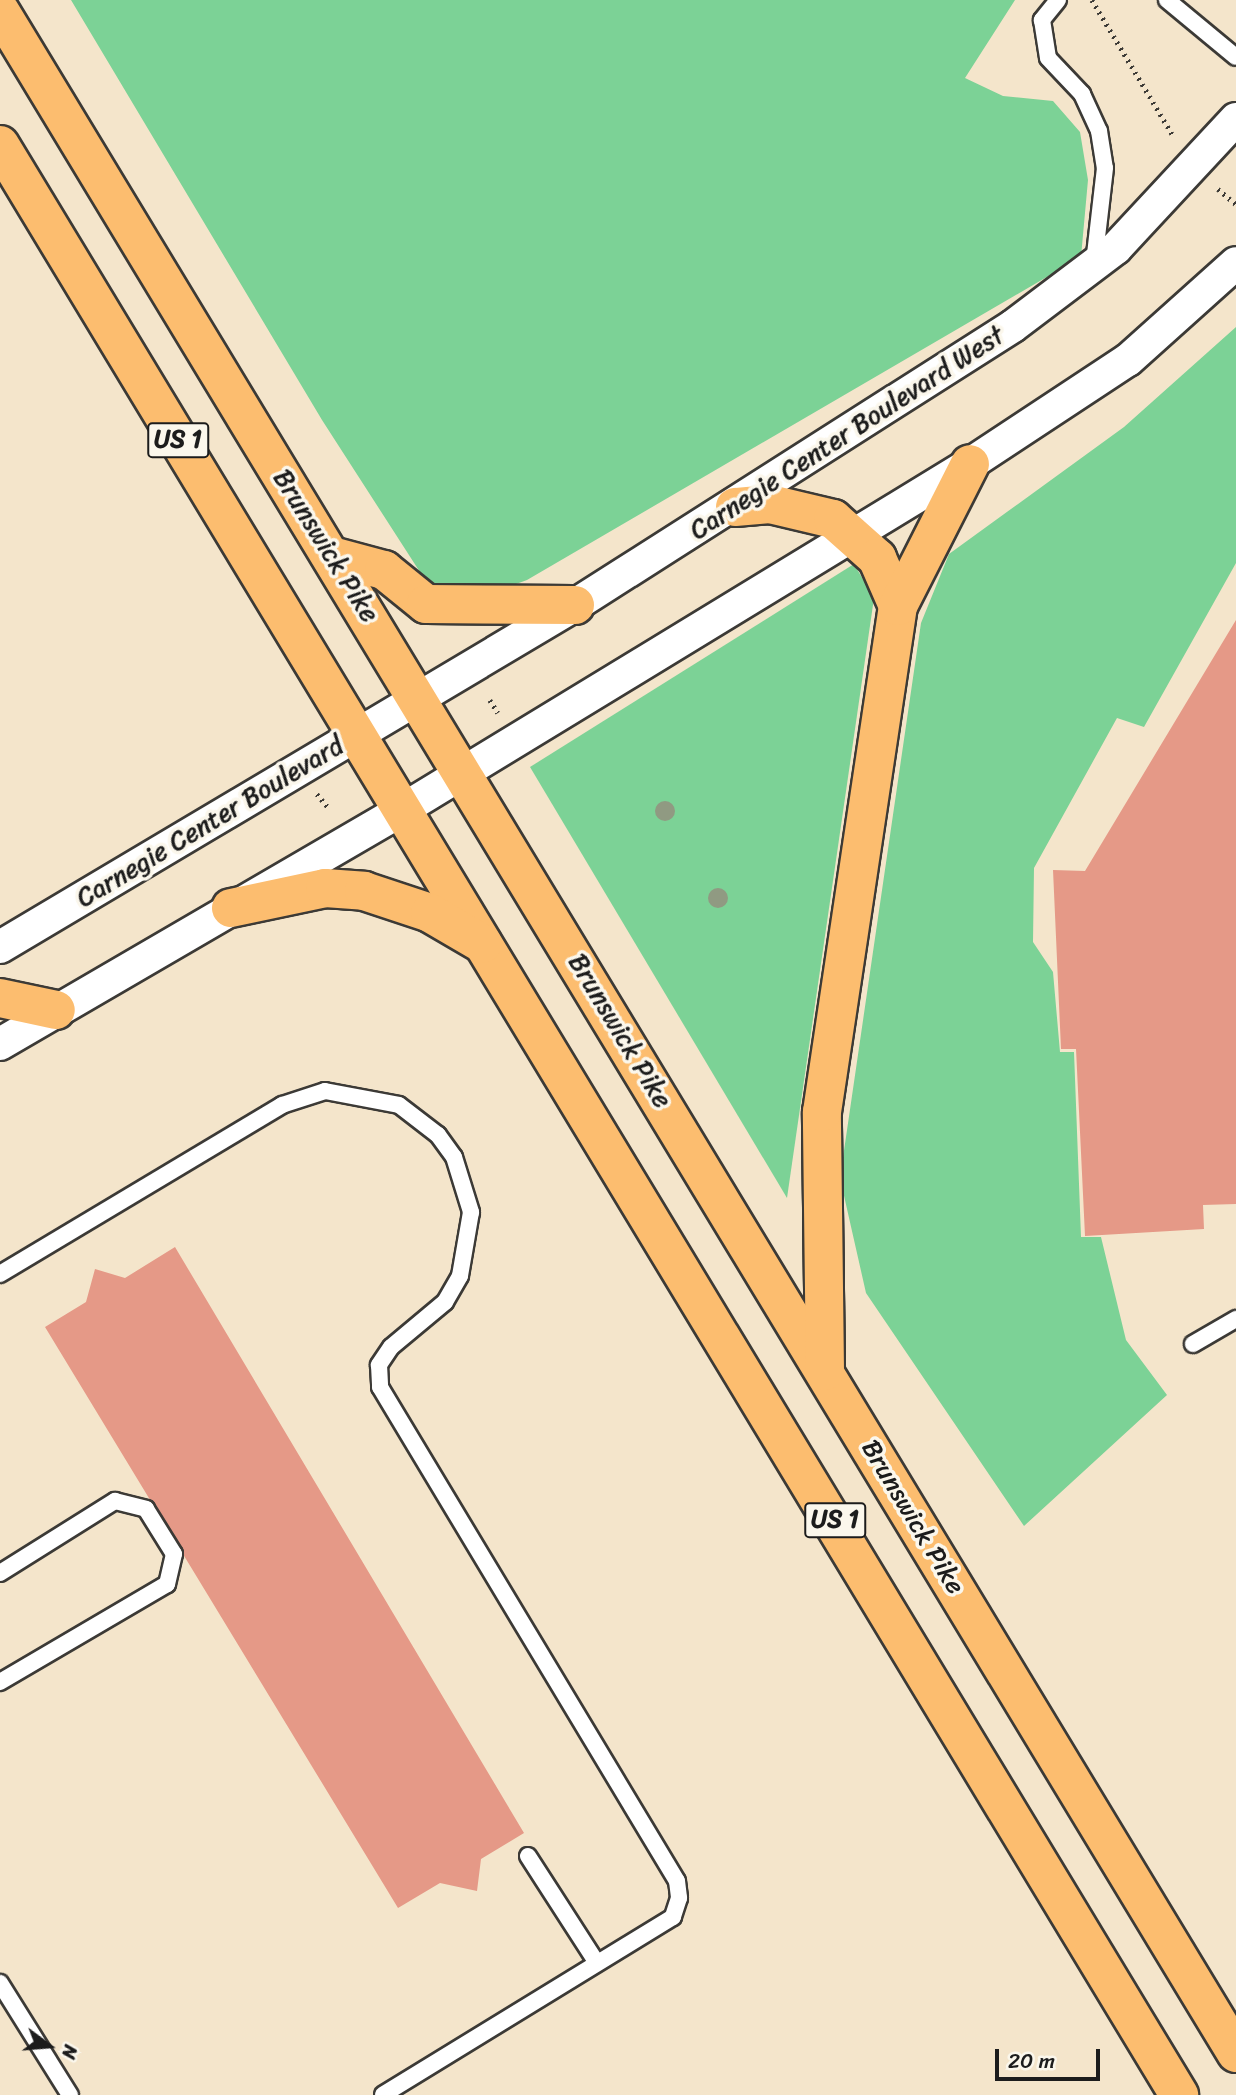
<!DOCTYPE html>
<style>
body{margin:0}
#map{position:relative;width:1236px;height:2095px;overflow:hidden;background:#f4e5cb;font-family:Sriracha,sans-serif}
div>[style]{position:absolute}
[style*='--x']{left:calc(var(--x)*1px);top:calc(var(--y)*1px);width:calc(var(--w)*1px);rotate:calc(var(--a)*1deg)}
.green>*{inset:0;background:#7cd296}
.building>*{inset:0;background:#e59987}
.path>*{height:4.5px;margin-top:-2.25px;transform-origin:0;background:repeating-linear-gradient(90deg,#3c3a36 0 2px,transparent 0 7px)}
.roads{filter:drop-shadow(2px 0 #3c3a36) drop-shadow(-2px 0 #3c3a36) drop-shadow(0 2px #3c3a36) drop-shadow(0 -2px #3c3a36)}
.lane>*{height:16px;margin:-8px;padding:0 8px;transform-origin:8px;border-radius:8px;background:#fff}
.street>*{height:32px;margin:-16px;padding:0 16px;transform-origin:16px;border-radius:16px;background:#fff}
.highway>*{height:38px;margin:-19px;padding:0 19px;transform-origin:19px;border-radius:19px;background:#fcbd6f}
.trees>*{width:20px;height:20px;margin:-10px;border-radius:50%;background:#909a82}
span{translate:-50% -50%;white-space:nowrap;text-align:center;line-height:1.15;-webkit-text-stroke:7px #fbf7ec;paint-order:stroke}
.shield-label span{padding:2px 5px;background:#fbf7ec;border:2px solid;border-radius:5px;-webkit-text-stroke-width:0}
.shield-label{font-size:24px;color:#1c1c1c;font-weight:700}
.street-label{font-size:26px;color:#1c1c1c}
.north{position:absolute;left:14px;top:2011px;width:70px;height:70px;-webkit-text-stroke:5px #fbf7ec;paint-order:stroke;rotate:106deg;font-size:19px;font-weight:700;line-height:28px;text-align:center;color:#1c1c1c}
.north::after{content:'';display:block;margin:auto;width:24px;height:32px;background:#1c1c1c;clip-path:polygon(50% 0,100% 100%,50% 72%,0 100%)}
.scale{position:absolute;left:995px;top:2049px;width:105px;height:32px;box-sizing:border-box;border:4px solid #1c1c1c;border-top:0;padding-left:9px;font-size:21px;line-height:24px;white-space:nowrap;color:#1c1c1c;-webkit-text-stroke:5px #fbf7ec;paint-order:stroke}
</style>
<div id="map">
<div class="green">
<div style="clip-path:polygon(71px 0,1015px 0,965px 78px,1003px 96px,1053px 101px,1080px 132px,1088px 180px,1081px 257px,527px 580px,492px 593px,456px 594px,427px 583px,322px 420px)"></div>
<div style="clip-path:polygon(1236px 327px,1236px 563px,1144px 727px,1117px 718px,1034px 868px,1033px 942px,1053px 972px,1060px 1052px,1074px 1052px,1081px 1237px,1101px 1237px,1126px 1340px,1167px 1395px,1024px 1526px,866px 1293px,840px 1178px,921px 623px,949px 554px,1124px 427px)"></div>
<div style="clip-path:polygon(854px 564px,874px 598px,787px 1198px,530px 767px)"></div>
</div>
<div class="building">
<div style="clip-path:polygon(1236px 620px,1236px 1204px,1203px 1205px,1204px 1229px,1085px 1236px,1076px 1049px,1061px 1049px,1053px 870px,1085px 871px)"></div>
<div style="clip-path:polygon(175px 1247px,524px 1833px,481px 1859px,477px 1891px,440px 1883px,398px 1908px,45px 1327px,86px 1302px,95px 1269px,125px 1278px)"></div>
</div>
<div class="path">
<div style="--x:1092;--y:0;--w:160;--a:59.1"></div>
<div style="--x:1218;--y:189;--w:23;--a:40"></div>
<div style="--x:490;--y:700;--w:15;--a:58"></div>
<div style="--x:317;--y:794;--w:17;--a:50"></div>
</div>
<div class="roads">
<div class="lane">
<div style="--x:1058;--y:0;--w:26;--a:129"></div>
<div style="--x:1042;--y:20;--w:38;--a:81"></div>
<div style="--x:1048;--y:58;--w:50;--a:46.6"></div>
<div style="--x:1082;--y:94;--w:41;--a:65.3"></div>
<div style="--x:1099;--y:131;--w:37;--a:81"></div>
<div style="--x:1105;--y:168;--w:96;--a:96.6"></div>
<div style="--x:1167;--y:0;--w:89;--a:39.6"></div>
<div style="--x:0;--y:1274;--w:329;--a:-30.9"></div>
<div style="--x:282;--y:1105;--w:45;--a:-18"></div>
<div style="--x:325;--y:1091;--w:75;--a:10.7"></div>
<div style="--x:399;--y:1105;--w:49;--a:37.6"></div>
<div style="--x:438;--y:1135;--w:27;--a:54"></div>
<div style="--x:454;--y:1157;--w:58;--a:72.8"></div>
<div style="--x:471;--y:1212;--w:65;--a:99.8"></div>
<div style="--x:460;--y:1276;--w:30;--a:120"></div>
<div style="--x:445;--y:1302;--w:70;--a:140.2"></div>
<div style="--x:391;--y:1347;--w:22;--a:124"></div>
<div style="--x:379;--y:1365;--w:22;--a:87"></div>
<div style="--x:380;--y:1387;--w:576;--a:58.99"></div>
<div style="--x:677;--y:1881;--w:17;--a:83"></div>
<div style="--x:679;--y:1898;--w:20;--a:108"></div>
<div style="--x:673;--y:1917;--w:340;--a:148.5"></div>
<div style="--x:1193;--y:1344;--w:50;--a:-30.2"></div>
<div style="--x:0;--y:1573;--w:136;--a:-32.1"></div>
<div style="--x:115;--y:1501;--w:32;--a:14"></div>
<div style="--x:146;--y:1509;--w:53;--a:58.1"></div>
<div style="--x:174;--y:1554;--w:31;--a:103"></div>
<div style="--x:167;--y:1584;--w:194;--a:149.6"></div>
<div style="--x:528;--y:1856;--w:127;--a:57.2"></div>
<div style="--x:0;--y:1983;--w:132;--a:58"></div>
</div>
<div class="street">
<div style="--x:0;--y:947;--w:669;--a:-30.74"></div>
<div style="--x:575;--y:605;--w:519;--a:-32.5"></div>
<div style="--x:1013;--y:326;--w:129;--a:-37.1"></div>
<div style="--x:1116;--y:248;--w:176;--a:-47.1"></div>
<div style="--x:0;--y:1044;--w:465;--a:-30.2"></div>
<div style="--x:402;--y:810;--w:665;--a:-31.35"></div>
<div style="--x:970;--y:464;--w:189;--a:-33.4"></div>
<div style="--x:1128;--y:360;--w:145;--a:-41.9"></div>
</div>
<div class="highway">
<div style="--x:0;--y:11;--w:2387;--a:58.81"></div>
<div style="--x:0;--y:145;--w:2279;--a:58.84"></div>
<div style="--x:735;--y:507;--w:35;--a:-5"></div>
<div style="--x:770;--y:504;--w:65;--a:13.4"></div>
<div style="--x:833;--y:519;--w:59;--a:41.6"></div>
<div style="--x:877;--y:558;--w:52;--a:66.4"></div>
<div style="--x:332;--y:556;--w:54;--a:15.1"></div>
<div style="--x:384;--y:570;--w:54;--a:39"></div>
<div style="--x:426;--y:604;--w:149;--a:0.4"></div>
<div style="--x:231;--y:908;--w:96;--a:-12"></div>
<div style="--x:325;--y:888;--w:39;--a:4"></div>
<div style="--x:364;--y:891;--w:70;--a:18.4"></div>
<div style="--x:430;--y:913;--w:61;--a:30.3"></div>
<div style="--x:0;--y:998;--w:57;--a:12.1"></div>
<div style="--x:825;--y:1371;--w:259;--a:-90.7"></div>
<div style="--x:822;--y:1112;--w:512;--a:-81.46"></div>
<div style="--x:898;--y:606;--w:159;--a:-63.1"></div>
</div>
</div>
<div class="trees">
<div style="left:665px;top:811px"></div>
<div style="left:718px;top:898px"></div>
</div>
<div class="shield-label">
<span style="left:178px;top:440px">US 1</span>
<span style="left:835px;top:1520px">US 1</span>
</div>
<div class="street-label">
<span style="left:847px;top:433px;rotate:-33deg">Carnegie Center Boulevard West</span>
<span style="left:326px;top:546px;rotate:58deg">Brunswick Pike</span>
<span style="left:210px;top:822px;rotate:-31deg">Carnegie Center Boulevard</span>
<span style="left:620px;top:1031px;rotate:59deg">Brunswick Pike</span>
<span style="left:913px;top:1517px;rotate:59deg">Brunswick Pike</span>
</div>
<div class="north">N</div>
<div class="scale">20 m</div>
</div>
